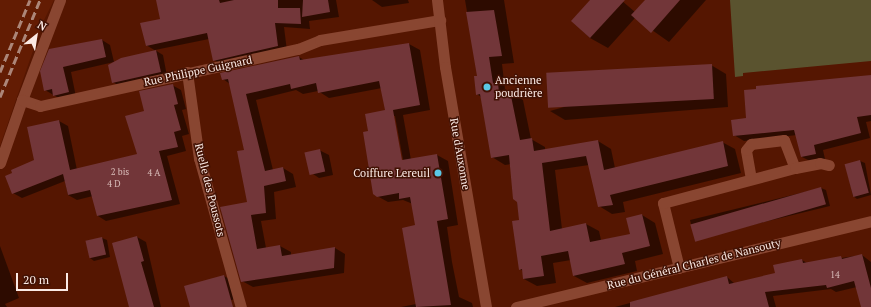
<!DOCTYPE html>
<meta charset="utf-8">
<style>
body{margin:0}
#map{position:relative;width:871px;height:307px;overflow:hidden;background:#551601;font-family:"PT Serif",serif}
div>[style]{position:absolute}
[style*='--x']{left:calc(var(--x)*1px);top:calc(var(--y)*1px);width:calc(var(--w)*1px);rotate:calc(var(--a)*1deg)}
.built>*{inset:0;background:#631c03}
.green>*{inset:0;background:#5a532f}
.shadow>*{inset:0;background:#0007}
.building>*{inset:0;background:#723639;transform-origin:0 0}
.minor>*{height:11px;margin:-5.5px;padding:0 5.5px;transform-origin:5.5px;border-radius:5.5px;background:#894631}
.secondary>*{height:11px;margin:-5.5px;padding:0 5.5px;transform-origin:5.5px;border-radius:5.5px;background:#894631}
.rail>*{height:3px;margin-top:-1.5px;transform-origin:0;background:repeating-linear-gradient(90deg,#ac8679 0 8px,transparent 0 12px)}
.dots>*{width:11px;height:11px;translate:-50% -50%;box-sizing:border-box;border:2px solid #421204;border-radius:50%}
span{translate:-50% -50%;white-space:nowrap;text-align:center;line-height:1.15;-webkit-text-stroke:3px #421204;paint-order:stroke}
.number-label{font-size:9px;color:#d9bdba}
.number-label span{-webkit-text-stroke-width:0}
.street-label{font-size:11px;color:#fbeae5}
.poi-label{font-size:11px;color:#fbeae5}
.left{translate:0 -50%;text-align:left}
.right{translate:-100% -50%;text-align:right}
.north{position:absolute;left:16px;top:16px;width:40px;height:40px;-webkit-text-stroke:3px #421204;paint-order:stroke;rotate:30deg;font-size:11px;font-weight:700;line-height:16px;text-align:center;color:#fbeae5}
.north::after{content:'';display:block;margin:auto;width:14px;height:18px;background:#fbeae5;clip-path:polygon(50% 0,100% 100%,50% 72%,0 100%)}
.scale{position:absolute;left:16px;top:273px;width:52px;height:18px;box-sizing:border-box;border:2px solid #fbeae5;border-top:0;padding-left:5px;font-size:12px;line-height:14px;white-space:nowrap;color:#fbeae5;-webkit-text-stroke:3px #421204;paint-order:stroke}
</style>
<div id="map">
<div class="built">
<div style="clip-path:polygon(0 0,54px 0,43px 22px,0 146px)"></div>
</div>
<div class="green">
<div style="clip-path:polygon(730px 0,871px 0,871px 61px,743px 73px,743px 76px,735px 77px)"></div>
</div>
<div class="shadow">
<div style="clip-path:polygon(157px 0,336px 0,339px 17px,309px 21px,310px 29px,284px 27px,287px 51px,223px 65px,214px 60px,209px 39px,155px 50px,163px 55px,167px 76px,119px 86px,113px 82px,156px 51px,146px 45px,161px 20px)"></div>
<div style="clip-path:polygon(372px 0,408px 0,409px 3px,382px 7px)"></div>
<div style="clip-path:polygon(465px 0,504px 0,514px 63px,502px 64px,505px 89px,523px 100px,531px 139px,545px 147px,545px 150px,598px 141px,611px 149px,615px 168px,722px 142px,735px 149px,741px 173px,623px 202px,625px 212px,612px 214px,599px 206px,589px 165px,555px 170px,562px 229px,586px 224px,599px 231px,601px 240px,631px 235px,642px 215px,655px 223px,663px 254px,635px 261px,637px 271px,587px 283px,574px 276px,571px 260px,553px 263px,556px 283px,537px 286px,524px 279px,523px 271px,520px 269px,520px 221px,511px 164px,505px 165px,492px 157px,481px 97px,477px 94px,478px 77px)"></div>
<div style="clip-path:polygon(591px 0,621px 0,635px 12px,646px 0,706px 0,669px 42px,635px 18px,608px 48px,590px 38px,572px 21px)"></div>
<div style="clip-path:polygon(102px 40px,110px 45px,114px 62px,71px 72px,76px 97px,62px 100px,45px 90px,41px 71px)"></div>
<div style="clip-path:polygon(evenodd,409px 44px,420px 50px,430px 110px,403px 115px,411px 160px,437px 155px,448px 161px,458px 225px,447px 227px,452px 262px,459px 297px,472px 303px,473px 307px,401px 307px,416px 304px,416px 226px,413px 204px,403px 200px,388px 202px,377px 196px,369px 132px,386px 111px,382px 88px,329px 98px,318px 91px,303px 94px,296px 90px,256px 100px,273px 170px,283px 168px,293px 174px,296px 187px,274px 192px,276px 219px,261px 221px,266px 248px,280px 246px,291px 252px,291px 256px,335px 248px,345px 254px,344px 273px,253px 287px,242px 281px,248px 203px,245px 151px,230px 84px,223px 79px,221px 74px,299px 57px,304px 60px,409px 44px,393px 116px,395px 116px,404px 165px,402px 165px,393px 116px)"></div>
<div style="clip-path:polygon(711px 65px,726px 74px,728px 107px,565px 120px,550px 111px)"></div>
<div style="clip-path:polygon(871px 75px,871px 121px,866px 122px,870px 138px,823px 150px,825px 159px,812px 162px,802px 157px,797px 135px,744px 141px,734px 135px,747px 119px)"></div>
<div style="clip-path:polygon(172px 85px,181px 90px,186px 109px,182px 110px,189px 134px,182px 136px,186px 151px,167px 156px,180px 204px,106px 221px,98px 216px,93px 196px,77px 200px,68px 195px,65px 181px,22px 198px,13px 193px,59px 121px,68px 126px,77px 170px,139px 154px,145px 112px)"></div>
<div style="clip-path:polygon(319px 150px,329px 155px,333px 175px,319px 178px,310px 172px)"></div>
<div style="clip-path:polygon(860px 161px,865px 163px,871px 195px,857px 199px,853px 196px,846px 165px)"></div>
<div style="clip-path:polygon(821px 188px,826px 190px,830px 206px,698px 238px,694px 236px,690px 220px)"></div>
<div style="clip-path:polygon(137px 237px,146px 242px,161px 307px,130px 307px)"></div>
<div style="clip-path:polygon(102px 238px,107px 240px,110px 257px,94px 261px,90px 258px,86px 241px)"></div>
<div style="clip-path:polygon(0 246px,19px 298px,5px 304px,7px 307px,0 307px)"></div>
<div style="clip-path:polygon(862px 255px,871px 262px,871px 307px,862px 307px,857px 287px,836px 292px,831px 289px,773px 296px,776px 307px,615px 307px,727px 277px,735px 284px,777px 274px,802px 260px,807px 263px)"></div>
<div style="clip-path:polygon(224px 276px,231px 280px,236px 299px,217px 303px,218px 307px,192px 307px)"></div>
</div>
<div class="building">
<div style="clip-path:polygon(156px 0,219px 0,220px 3px,234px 0,278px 0,278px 8px,300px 8px,301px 24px,275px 23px,278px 46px,213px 61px,207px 33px,146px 46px,140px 23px,160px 19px)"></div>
<div style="clip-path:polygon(303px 0,328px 0,330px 12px,302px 17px)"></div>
<div style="clip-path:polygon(590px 0,625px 0,590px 38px,571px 21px)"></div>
<div style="clip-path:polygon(645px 0,680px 0,651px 33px,631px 15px)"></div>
<div style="clip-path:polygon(494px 10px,502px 56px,489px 57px,493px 83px,498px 83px,499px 93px,510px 91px,520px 140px,532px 138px,534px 151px,598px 140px,604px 170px,723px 141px,728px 166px,610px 195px,613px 205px,598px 207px,586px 156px,542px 163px,550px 231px,586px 223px,590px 242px,630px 234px,626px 218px,642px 214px,650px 246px,622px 253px,625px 264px,573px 276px,568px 251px,541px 256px,544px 276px,523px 279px,522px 269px,519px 270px,512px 221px,519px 220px,517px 202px,513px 199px,509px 155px,491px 158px,480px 94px,476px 95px,474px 76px,477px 76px,466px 12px)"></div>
<div style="clip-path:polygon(102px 39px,106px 57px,63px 67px,69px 92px,53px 96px,52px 89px,44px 91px,40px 71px,49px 49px)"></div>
<div style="clip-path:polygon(409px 43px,420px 105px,393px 110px,402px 160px,437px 154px,448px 219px,437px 221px,451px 305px,416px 307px,402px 228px,415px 225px,410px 197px,399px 199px,399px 193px,377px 197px,373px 194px,363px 132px,368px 131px,365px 114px,385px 110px,379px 81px,318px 93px,316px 83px,291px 89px,290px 84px,246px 94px,265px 171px,283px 167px,286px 181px,264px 186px,266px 213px,251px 215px,257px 249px,280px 245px,282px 256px,335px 247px,334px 268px,241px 282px,220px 207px,247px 202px,237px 151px,244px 150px,228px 79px,222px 80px,220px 73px,299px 56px,300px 60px)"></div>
<div style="clip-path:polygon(156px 50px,161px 72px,112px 83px,108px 65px,121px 58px)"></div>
<div style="left:712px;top:64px;width:35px;height:166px;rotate:87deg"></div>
<div style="clip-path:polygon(871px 75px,871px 115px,857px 117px,861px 133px,814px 145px,816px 154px,801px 157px,794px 130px,733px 136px,731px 120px,746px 118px,744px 90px,756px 89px,756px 86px)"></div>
<div style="clip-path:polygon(173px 84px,178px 104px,174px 105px,181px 130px,174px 132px,178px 147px,159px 151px,172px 200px,97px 216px,90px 190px,68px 195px,63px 174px,12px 194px,5px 176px,12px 173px,11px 170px,34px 160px,27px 127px,59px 120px,70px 170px,137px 154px,125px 116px,144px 111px,139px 91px)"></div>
<div style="left:320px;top:149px;width:23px;height:16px;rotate:77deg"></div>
<div style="left:860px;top:160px;width:34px;height:16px;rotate:75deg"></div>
<div style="left:821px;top:187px;width:18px;height:136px;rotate:74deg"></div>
<div style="clip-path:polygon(137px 236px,144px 261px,141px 262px,154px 307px,129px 307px,112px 243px)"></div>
<div style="left:102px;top:237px;width:18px;height:17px;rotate:77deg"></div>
<div style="clip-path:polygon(862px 254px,871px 288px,871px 307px,861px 307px,854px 281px,827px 288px,826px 285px,765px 292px,769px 307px,630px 307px,630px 302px,727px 276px,729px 284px,775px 273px,773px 265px,802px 259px,803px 263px,841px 256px,842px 259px)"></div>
<div style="clip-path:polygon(224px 275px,233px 307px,190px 307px,184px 286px)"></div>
</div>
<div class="minor">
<div style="--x:187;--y:72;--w:87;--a:82.1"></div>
<div style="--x:199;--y:158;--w:155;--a:74.3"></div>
<div style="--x:22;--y:100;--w:107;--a:-69.2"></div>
<div style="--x:0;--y:163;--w:67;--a:-70.8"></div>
<div style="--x:22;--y:100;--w:19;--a:18"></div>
<div style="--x:40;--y:106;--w:264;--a:-12.5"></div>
<div style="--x:298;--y:49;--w:24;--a:-22"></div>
<div style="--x:320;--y:40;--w:122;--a:-9.5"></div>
<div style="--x:751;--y:179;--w:29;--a:-100"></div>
<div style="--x:746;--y:150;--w:8;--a:-50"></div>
<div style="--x:751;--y:144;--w:33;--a:-7"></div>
<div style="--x:784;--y:140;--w:30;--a:69"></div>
<div style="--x:679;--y:268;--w:67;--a:-103.8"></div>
<div style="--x:663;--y:203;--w:137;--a:-14.9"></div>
<div style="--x:795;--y:168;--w:25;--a:-11"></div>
<div style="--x:820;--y:163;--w:9;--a:13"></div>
<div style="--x:516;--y:307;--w:365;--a:-13.6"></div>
</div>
<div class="secondary">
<div style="--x:437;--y:0;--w:67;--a:83.2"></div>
<div style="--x:445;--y:67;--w:243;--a:80.3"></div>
</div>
<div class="rail">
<div style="--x:0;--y:72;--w:78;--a:-67.4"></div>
<div style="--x:0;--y:97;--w:105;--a:-67.6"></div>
</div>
<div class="dots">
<div style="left:487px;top:87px;background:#5ac8e5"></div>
<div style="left:438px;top:173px;background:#5ac8e5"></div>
</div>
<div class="number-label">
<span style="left:120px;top:172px">2 bis</span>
<span style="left:154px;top:173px">4 A</span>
<span style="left:114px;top:184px">4 D</span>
<span style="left:835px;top:275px">14</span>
</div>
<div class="street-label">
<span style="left:198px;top:71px;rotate:-12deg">Rue Philippe Guignard</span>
<span style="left:460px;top:154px;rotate:80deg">Rue d'Auxonne</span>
<span style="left:210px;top:190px;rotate:76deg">Ruelle des Poussots</span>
<span style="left:694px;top:264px;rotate:-14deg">Rue du Général Charles de Nansouty</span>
</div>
<div class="poi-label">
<span class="left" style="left:495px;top:87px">Ancienne<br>poudrière</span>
<span class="right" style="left:430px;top:173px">Coiffure Lereuil</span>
</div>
<div class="north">N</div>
<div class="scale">20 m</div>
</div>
